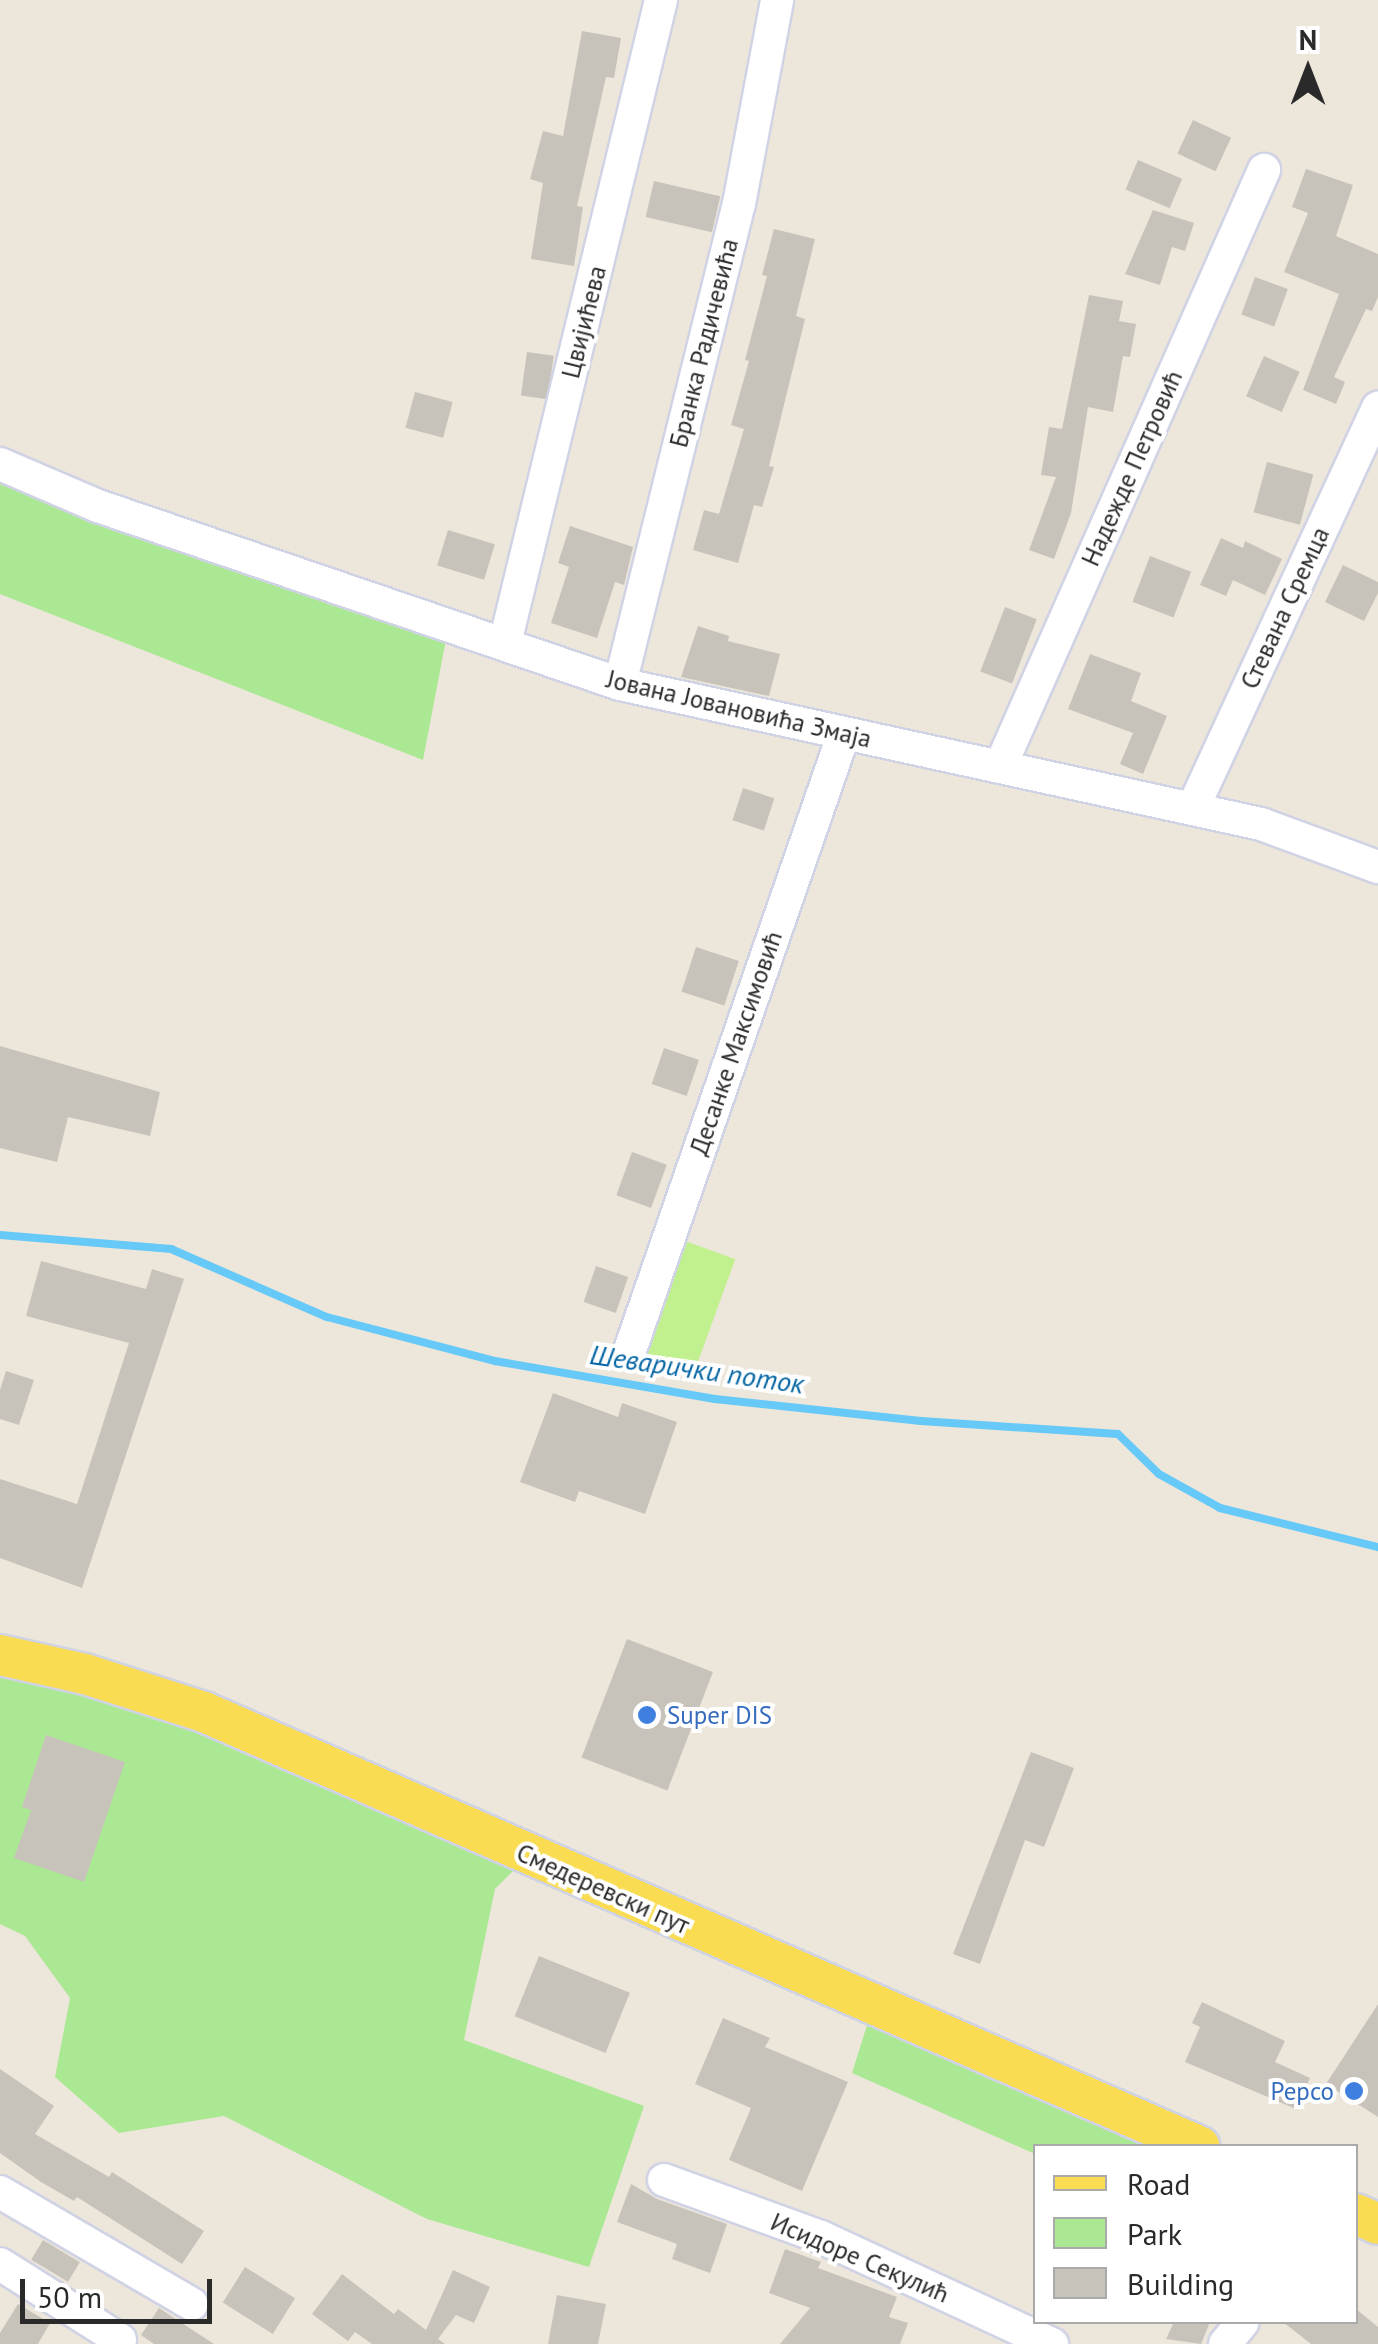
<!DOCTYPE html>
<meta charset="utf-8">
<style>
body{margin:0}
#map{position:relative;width:1378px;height:2344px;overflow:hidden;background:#ede6db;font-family:"PT Sans",sans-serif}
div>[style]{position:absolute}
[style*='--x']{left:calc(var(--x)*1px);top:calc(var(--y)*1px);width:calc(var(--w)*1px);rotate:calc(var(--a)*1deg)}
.green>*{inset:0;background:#abe893}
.pitch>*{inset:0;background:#c1f08e;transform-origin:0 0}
.stream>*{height:8px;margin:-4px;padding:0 4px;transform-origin:4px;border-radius:4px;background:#66c9f7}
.building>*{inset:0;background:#c8c3ba;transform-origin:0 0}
.roads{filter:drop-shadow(2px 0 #d0d3e4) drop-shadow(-2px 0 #d0d3e4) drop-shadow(0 2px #d0d3e4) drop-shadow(0 -2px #d0d3e4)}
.minor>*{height:32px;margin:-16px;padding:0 16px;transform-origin:16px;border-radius:16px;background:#fff}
.major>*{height:40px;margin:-20px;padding:0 20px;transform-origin:20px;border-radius:20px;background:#fadc52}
.dots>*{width:28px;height:28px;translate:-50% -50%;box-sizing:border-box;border:5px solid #fff;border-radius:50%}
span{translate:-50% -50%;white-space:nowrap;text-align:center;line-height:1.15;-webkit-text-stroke:8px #fff;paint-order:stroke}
.street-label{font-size:25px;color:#2a2a2a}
.shop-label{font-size:25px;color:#366cbe}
.left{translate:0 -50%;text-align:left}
.right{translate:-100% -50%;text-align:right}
.water-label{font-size:28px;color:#0465a4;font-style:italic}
.legend{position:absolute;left:1033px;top:2144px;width:325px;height:180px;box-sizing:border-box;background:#fff;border:2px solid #aaa;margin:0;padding:12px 18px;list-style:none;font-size:30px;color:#2a2a2a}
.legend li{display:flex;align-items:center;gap:20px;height:50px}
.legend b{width:50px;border:2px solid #aaa}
.north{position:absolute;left:1258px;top:20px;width:100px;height:100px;-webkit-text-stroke:8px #fff;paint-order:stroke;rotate:0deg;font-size:28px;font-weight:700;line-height:40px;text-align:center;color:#2a2a2a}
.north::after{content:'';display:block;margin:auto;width:35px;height:45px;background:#2a2a2a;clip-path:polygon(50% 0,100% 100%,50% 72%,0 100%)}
.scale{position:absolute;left:20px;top:2279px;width:192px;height:45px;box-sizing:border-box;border:5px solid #2a2a2a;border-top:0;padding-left:12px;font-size:30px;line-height:35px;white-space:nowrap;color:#2a2a2a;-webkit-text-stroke:8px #fff;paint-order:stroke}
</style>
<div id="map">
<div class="green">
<div style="clip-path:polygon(0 449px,448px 629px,423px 760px,0 594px)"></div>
<div style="clip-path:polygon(0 1655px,528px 1856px,495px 1889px,464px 2040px,644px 2106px,589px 2267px,427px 2219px,224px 2116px,119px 2133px,55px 2077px,70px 1998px,25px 1936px,0 1924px)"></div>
<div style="clip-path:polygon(868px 2022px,1151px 2146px,1036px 2146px,1035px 2154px,852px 2073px)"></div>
</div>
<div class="pitch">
<div style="left:677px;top:1238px;width:62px;height:126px;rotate:20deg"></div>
</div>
<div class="stream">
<div style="--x:0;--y:1235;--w:172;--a:4.7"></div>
<div style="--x:171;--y:1249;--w:170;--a:23.6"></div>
<div style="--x:327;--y:1317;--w:174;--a:14.7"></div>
<div style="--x:495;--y:1361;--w:223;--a:9.8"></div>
<div style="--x:715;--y:1399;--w:207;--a:6.1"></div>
<div style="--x:921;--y:1421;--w:197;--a:3.8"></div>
<div style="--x:1118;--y:1434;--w:57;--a:44.3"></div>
<div style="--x:1159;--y:1474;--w:70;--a:29.1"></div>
<div style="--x:1220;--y:1508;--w:163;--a:13.9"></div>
</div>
<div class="building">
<div style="clip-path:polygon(582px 31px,621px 38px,614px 78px,606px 77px,577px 206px,583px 207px,574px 266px,531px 259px,543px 183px,530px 179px,543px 131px,563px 136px)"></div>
<div style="left:1193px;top:120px;width:42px;height:37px;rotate:25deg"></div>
<div style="left:1138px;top:160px;width:48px;height:32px;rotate:23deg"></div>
<div style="clip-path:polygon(1306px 169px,1353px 185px,1336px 236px,1378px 254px,1378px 297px,1372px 311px,1366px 309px,1334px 377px,1345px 382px,1336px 404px,1303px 390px,1339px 294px,1284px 272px,1308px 213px,1292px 207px)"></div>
<div style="left:654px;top:181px;width:68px;height:37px;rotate:13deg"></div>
<div style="clip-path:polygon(1153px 210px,1194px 223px,1185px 251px,1172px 247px,1160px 285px,1125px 274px)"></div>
<div style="clip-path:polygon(774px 229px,815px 239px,796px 316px,805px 319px,769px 466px,774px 467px,762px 507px,754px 505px,738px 563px,693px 550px,704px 510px,719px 514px,744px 429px,731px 425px,749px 361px,745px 360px,767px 276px,762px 275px)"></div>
<div style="left:1255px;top:277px;width:35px;height:40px;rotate:20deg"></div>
<div style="clip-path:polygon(1089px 295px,1123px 301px,1119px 321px,1136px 324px,1130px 357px,1123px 356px,1113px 412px,1088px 407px,1071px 513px,1054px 559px,1029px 550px,1056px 477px,1041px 475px,1049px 427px,1062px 429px)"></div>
<div style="left:527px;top:352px;width:27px;height:44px;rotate:8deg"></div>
<div style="left:1264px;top:356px;width:39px;height:44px;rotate:24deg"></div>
<div style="left:415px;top:392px;width:39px;height:37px;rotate:15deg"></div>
<div style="left:1267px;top:462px;width:48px;height:52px;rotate:15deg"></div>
<div style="clip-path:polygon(570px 526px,633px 547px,624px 585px,615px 582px,597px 638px,551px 623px,569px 567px,558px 563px)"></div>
<div style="left:448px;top:530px;width:49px;height:37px;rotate:17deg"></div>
<div style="clip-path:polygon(1221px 538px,1243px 548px,1245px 541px,1282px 559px,1265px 595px,1233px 580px,1226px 596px,1200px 585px)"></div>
<div style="left:1150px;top:556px;width:44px;height:49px;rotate:21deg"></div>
<div style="clip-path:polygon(1343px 565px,1378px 582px,1378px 593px,1364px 621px,1325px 602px)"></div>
<div style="left:1005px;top:607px;width:34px;height:69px;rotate:21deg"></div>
<div style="clip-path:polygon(698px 626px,729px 636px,728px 641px,780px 654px,769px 696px,681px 677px)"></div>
<div style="clip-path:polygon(1090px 654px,1141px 673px,1131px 701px,1167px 716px,1143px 774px,1120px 764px,1133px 733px,1068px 709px)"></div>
<div style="left:743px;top:788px;width:33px;height:34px;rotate:18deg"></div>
<div style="left:696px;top:947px;width:45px;height:47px;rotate:18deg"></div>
<div style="clip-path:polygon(0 1046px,160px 1092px,150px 1136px,68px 1117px,57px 1162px,0 1148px)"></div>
<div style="left:664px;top:1048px;width:37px;height:38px;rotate:19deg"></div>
<div style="left:632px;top:1152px;width:37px;height:46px;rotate:20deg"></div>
<div style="clip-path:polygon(41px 1261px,146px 1289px,152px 1269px,184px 1279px,82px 1588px,0 1558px,0 1479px,77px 1504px,129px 1343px,26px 1316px)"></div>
<div style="left:596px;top:1266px;width:34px;height:38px;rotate:19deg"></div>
<div style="clip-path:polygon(6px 1371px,34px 1380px,19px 1425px,0 1419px,0 1390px)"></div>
<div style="clip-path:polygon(553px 1393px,618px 1417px,622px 1403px,677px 1422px,645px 1514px,579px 1491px,575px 1502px,520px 1482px)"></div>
<div style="left:627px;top:1639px;width:92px;height:127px;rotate:21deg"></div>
<div style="clip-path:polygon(46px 1735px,125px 1762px,84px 1882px,14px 1858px,31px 1810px,22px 1807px)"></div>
<div style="clip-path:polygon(1031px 1752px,1074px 1768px,1044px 1847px,1025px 1840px,980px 1964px,953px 1954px)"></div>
<div style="left:539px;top:1956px;width:98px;height:65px;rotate:22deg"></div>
<div style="clip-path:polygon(1202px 2002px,1285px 2041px,1275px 2062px,1310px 2078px,1296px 2109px,1185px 2062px,1200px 2027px,1192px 2023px)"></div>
<div style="clip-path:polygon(1378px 2004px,1378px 2117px,1326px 2084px)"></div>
<div style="clip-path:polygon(723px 2018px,770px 2038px,765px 2047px,848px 2082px,802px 2191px,729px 2160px,751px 2108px,695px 2084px)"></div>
<div style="clip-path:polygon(0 2069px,54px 2106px,35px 2134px,109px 2177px,112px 2172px,204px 2231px,182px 2264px,77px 2197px,74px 2201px,41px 2182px,0 2153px)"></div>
<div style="clip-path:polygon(631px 2184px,657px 2199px,727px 2224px,710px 2273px,672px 2259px,677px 2244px,617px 2222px)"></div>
<div style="left:43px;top:2240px;width:43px;height:23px;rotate:31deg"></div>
<div style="clip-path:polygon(785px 2249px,821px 2262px,818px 2268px,897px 2297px,889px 2317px,908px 2323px,900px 2344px,780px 2344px,810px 2308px,769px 2293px)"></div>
<div style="left:245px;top:2267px;width:59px;height:42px;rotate:32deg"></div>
<div style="clip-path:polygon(453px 2270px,490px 2287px,474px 2323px,456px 2315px,438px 2339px,445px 2344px,372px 2344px,355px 2332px,348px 2341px,312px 2314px,342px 2274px,394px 2314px,398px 2309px,426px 2330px)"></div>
<div style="clip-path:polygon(557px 2295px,606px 2304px,598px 2344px,548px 2344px)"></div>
<div style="clip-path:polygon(18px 2304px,50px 2323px,38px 2344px,0 2344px,0 2333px)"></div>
<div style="clip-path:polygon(159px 2308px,165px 2312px,214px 2344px,154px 2344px,141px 2335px)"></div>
<div style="clip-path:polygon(1356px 2309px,1378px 2327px,1378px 2344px,1311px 2344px,1283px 2322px,1356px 2322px)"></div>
<div style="clip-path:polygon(1174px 2322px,1210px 2322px,1201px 2344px,1166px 2339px)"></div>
</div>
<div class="roads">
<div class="minor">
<div style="--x:0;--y:464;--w:107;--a:23.2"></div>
<div style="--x:98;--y:506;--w:552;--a:18.83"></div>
<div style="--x:620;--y:684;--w:656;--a:12.32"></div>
<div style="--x:1261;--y:824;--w:125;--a:20.2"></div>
<div style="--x:505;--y:643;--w:662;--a:-76.36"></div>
<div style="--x:620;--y:684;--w:495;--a:-76.1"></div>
<div style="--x:739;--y:204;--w:208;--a:-79.4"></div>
<div style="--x:1000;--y:767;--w:653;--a:-66.14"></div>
<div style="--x:1193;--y:808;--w:441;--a:-65.2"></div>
<div style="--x:629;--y:1353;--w:656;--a:-70.87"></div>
<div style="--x:664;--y:2180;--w:167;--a:20"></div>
<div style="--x:821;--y:2237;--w:255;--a:24.9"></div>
<div style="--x:0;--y:2192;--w:222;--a:30.3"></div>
<div style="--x:0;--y:2264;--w:142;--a:32.3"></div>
<div style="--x:1225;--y:2344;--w:28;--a:-51"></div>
</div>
<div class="major">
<div style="--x:0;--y:1655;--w:87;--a:12.6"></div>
<div style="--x:85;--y:1674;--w:125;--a:17.7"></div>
<div style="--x:204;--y:1712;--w:1086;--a:23.57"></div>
<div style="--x:1356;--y:2214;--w:24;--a:24"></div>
</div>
</div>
<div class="dots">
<div style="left:647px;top:1715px;background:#3f7fe0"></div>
<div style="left:1354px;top:2091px;background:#3f7fe0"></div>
</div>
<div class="street-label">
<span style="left:584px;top:322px;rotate:-76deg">Цвијићева</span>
<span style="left:704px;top:343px;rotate:-76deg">Бранка Радичевића</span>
<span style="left:1132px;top:468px;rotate:-66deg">Надежде Петровић</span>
<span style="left:1285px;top:608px;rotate:-65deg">Стевана Сремца</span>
<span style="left:739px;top:709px;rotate:13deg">Јована Јовановића Змаја</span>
<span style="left:736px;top:1043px;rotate:-71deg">Десанке Максимовић</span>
<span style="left:603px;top:1889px;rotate:24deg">Смедеревски пут</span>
<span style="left:860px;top:2258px;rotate:23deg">Исидоре Секулић</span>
</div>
<div class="shop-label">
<span class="left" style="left:667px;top:1715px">Super DIS</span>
<span class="right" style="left:1334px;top:2091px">Pepco</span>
</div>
<div class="water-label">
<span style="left:697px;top:1369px;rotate:8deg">Шеварички поток</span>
</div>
<ul class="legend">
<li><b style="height:12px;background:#fadc52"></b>Road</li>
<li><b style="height:28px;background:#abe893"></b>Park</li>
<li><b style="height:28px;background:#c8c3ba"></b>Building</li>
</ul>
<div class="north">N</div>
<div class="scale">50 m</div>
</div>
